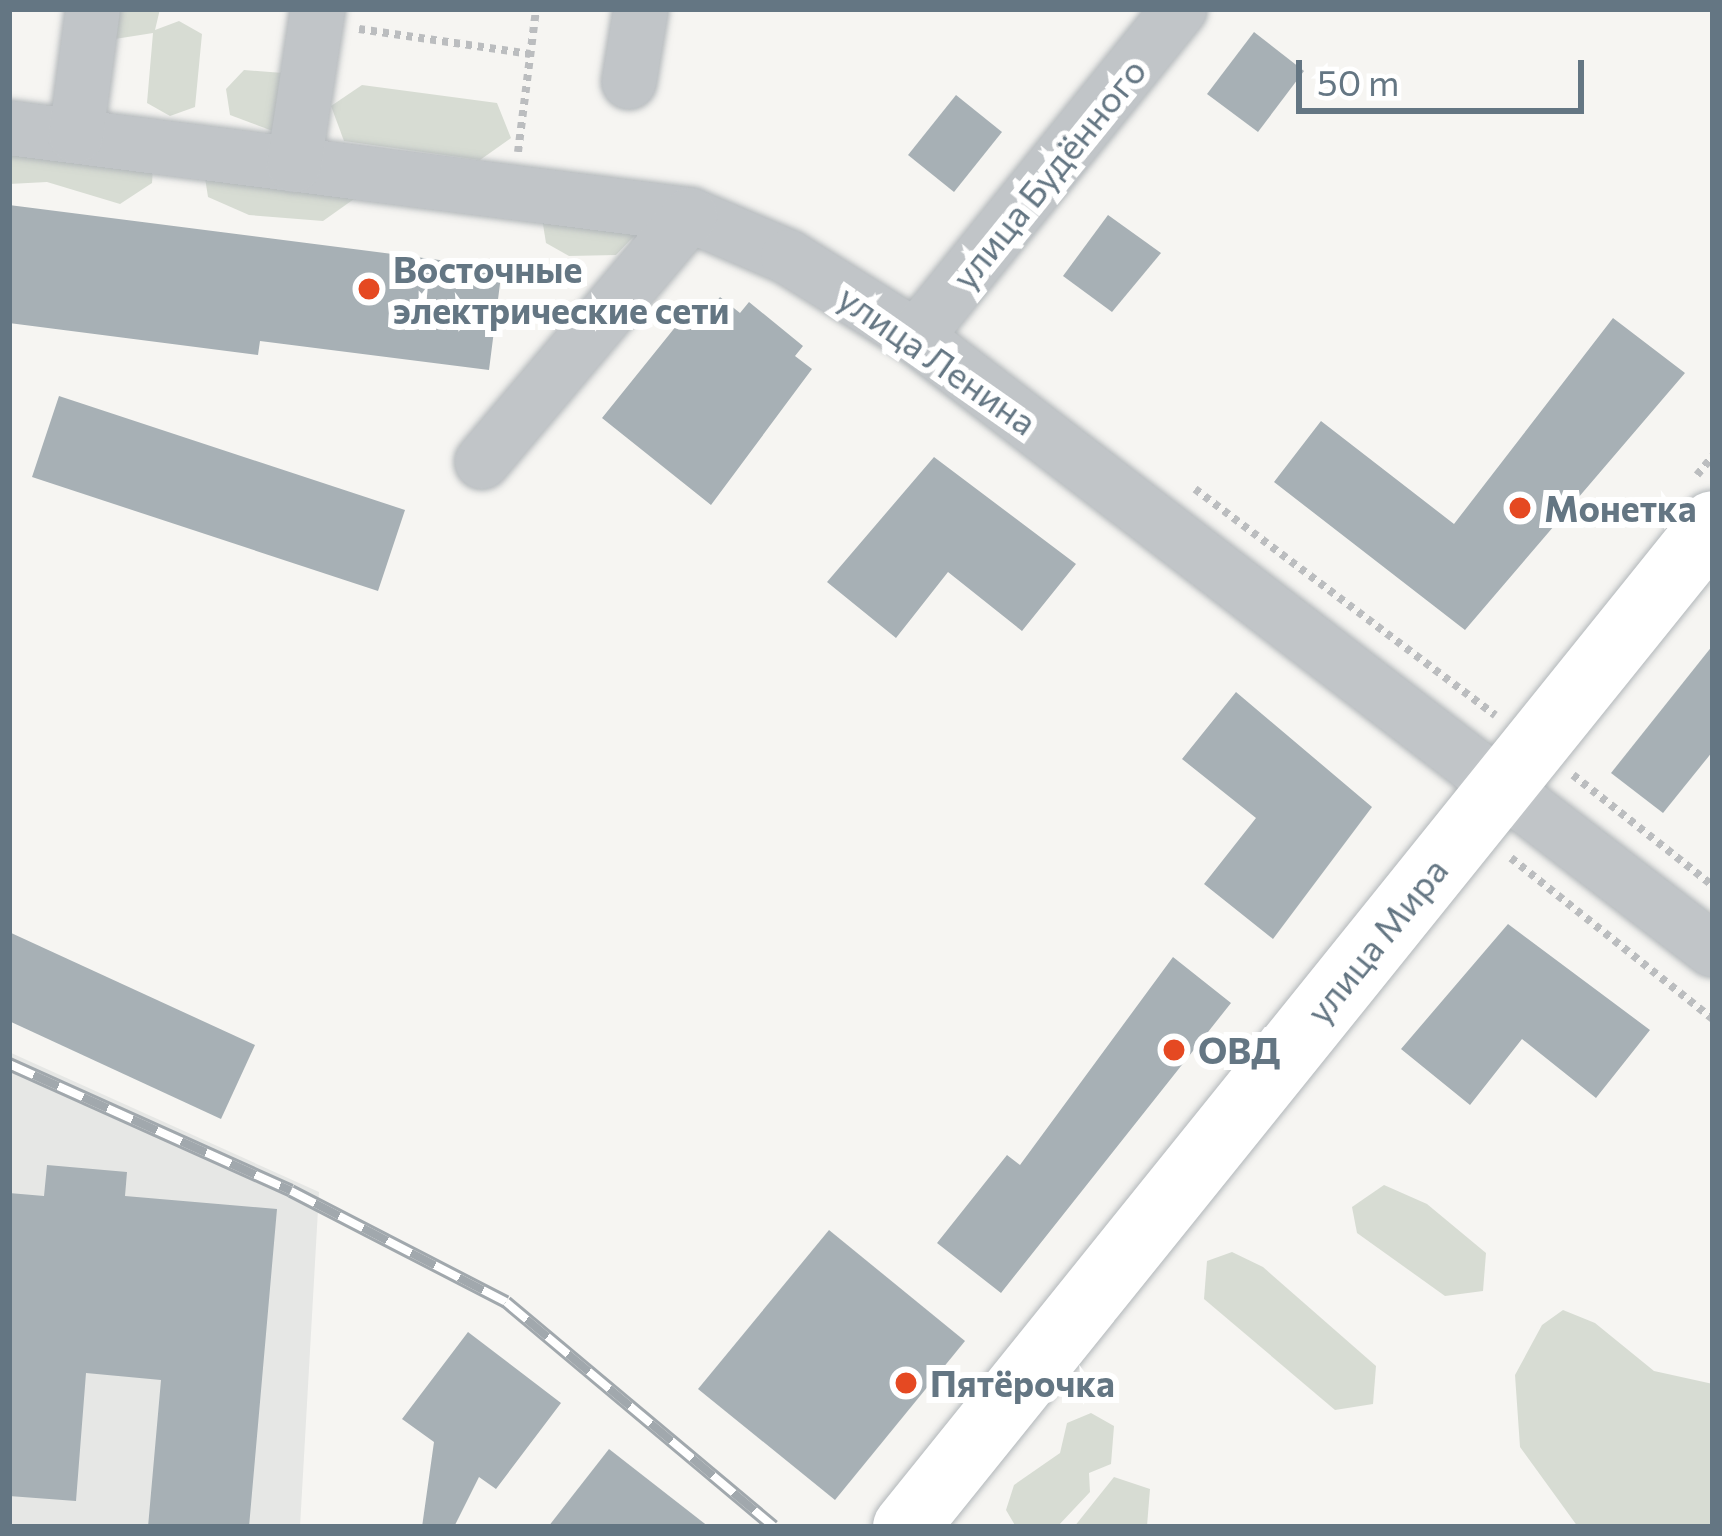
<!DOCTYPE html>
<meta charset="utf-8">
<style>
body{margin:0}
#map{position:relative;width:1722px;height:1536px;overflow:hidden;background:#f6f5f2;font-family:Commissioner,sans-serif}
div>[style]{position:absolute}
.built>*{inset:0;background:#e6e7e5}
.green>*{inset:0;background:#d7dcd3}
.building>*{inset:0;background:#a7b0b5}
.path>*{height:8px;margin-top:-4px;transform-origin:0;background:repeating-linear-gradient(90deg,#bbbdbf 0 6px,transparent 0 12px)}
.roads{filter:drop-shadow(0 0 3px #b2b7ba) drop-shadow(0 0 3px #b2b7ba)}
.minor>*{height:54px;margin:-27px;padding:0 27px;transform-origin:27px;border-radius:27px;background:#c1c5c8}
.major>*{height:66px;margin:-33px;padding:0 33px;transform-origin:33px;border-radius:33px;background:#fff}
.rail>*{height:14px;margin-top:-7px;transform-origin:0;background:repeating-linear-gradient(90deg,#fff 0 27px,#a1a8ad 0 54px);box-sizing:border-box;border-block:3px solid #a1a8ad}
.dots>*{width:33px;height:33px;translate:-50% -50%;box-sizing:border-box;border:6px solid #fff;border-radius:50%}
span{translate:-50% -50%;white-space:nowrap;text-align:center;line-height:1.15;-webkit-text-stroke:12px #fff;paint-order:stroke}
.street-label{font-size:36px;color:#647683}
.poi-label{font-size:36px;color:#647683;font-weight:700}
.left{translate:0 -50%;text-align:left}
.frame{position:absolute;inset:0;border:12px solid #647683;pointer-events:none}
.scale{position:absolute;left:1296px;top:60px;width:288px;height:54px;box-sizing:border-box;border:6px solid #647683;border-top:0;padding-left:15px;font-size:36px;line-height:42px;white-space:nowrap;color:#647683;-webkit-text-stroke:9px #fff;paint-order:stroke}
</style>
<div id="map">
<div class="built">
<div style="clip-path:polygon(9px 1052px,319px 1192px,300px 1527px,9px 1527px)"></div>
</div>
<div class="green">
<div style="clip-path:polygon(100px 9px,160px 9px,155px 30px,179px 21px,202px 34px,195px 107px,170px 116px,147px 103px,153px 33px,115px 39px)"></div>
<div style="clip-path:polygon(244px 70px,283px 73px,278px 133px,230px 115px,226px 89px)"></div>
<div style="clip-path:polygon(362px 85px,497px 103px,511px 138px,480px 160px,344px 141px,331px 106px)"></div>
<div style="clip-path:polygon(9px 125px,153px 169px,152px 183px,120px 204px,47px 182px,9px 184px)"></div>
<div style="clip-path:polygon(204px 171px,354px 199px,323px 221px,249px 215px,208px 197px)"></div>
<div style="clip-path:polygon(542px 218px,635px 223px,634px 236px,616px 255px,569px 256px,546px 243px)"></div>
<div style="clip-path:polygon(1384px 1185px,1427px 1204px,1486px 1253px,1483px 1291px,1445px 1296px,1357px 1233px,1352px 1207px)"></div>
<div style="clip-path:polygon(1232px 1252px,1263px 1267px,1376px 1366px,1373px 1404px,1335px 1410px,1204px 1299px,1207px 1261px)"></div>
<div style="clip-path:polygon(1563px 1310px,1595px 1323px,1654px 1371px,1713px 1384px,1713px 1527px,1578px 1527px,1520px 1447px,1515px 1375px,1542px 1325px)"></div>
<div style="clip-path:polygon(1091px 1413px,1114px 1426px,1111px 1464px,1089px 1473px,1090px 1492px,1057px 1527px,1016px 1527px,1006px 1510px,1014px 1485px,1060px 1453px,1067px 1423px)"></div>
<div style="clip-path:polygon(1114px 1477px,1150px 1489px,1147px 1526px,1074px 1527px)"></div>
</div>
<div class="building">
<div style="clip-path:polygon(1254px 32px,1304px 71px,1258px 132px,1207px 94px)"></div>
<div style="clip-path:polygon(956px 95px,1002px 132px,954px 192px,908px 155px)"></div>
<div style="clip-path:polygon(9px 205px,502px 268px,489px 370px,260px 341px,258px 355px,9px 323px)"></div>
<div style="clip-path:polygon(1108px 215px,1161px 253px,1112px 312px,1063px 276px)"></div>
<div style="clip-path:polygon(720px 297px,740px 313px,749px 302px,803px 346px,795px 356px,812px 369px,711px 505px,602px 418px,685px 315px,697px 325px)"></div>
<div style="clip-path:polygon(1613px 318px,1685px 373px,1465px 630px,1274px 482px,1321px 421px,1454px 524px)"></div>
<div style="clip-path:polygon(59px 396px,405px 510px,378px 591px,32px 477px)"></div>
<div style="clip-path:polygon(934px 457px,1076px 564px,1022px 631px,948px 572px,896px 638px,827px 582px)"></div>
<div style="clip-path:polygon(1713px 645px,1713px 751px,1663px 813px,1611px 773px)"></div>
<div style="clip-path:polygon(1236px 692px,1372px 807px,1273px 939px,1204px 884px,1256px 818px,1182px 759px)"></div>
<div style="clip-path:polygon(1508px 924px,1650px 1030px,1596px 1098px,1522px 1039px,1470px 1105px,1401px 1049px)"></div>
<div style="clip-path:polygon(9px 932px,255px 1045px,221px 1119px,9px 1021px)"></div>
<div style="clip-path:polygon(1173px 957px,1231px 1003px,1001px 1293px,937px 1243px,1007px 1155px,1020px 1165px)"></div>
<div style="clip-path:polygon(47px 1165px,127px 1172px,125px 1196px,277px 1209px,249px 1527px,148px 1527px,161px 1380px,86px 1373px,76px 1501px,9px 1496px,9px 1193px,44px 1196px)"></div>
<div style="clip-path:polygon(829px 1230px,965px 1341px,835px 1500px,698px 1389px)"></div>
<div style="clip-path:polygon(468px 1332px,561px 1403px,496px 1489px,479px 1477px,454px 1527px,422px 1527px,434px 1442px,402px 1419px)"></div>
<div style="clip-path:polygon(609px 1449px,709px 1527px,548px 1527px)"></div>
</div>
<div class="path">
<div style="left:359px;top:29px;width:173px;rotate:8.3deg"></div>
<div style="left:518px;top:152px;width:144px;rotate:-82.8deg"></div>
<div style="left:1697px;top:475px;width:25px;rotate:-50deg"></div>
<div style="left:1195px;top:489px;width:376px;rotate:37deg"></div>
<div style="left:1573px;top:775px;width:179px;rotate:38.4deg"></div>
<div style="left:1511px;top:858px;width:258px;rotate:38.6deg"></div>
</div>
<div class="roads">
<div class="minor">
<div style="left:629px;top:82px;width:74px;rotate:-80.7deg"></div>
<div style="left:9px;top:128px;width:687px;rotate:7.28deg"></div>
<div style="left:690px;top:215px;width:107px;rotate:23.2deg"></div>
<div style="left:788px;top:257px;width:151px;rotate:32deg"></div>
<div style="left:916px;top:337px;width:1005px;rotate:37.57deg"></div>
<div style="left:76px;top:136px;width:128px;rotate:-82.4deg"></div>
<div style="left:294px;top:165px;width:158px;rotate:-81.3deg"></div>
<div style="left:916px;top:337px;width:421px;rotate:-51.2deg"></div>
<div style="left:482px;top:462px;width:323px;rotate:-49.9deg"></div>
</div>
<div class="major">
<div style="left:906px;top:1527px;width:1287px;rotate:-51.18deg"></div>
</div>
</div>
<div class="rail">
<div style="left:9px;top:1064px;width:309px;rotate:24.2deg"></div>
<div style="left:291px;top:1191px;width:242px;rotate:27.3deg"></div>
<div style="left:506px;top:1302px;width:349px;rotate:40deg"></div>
</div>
<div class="dots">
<div style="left:369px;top:289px;background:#e54922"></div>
<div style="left:1520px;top:508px;background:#e54922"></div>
<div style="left:1174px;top:1050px;background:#e54922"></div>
<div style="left:906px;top:1383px;background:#e54922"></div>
</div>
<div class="street-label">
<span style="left:1048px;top:173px;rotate:-51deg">улица Будённого</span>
<span style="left:938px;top:359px;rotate:35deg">улица Ленина</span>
<span style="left:1376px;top:940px;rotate:-51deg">улица Мира</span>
</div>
<div class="poi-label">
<span class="left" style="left:393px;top:289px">Восточные<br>электрические сети</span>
<span class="left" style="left:1544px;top:508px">Монетка</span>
<span class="left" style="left:1198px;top:1050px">ОВД</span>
<span class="left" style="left:930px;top:1383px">Пятёрочка</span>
</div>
<div class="frame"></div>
<div class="scale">50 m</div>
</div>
